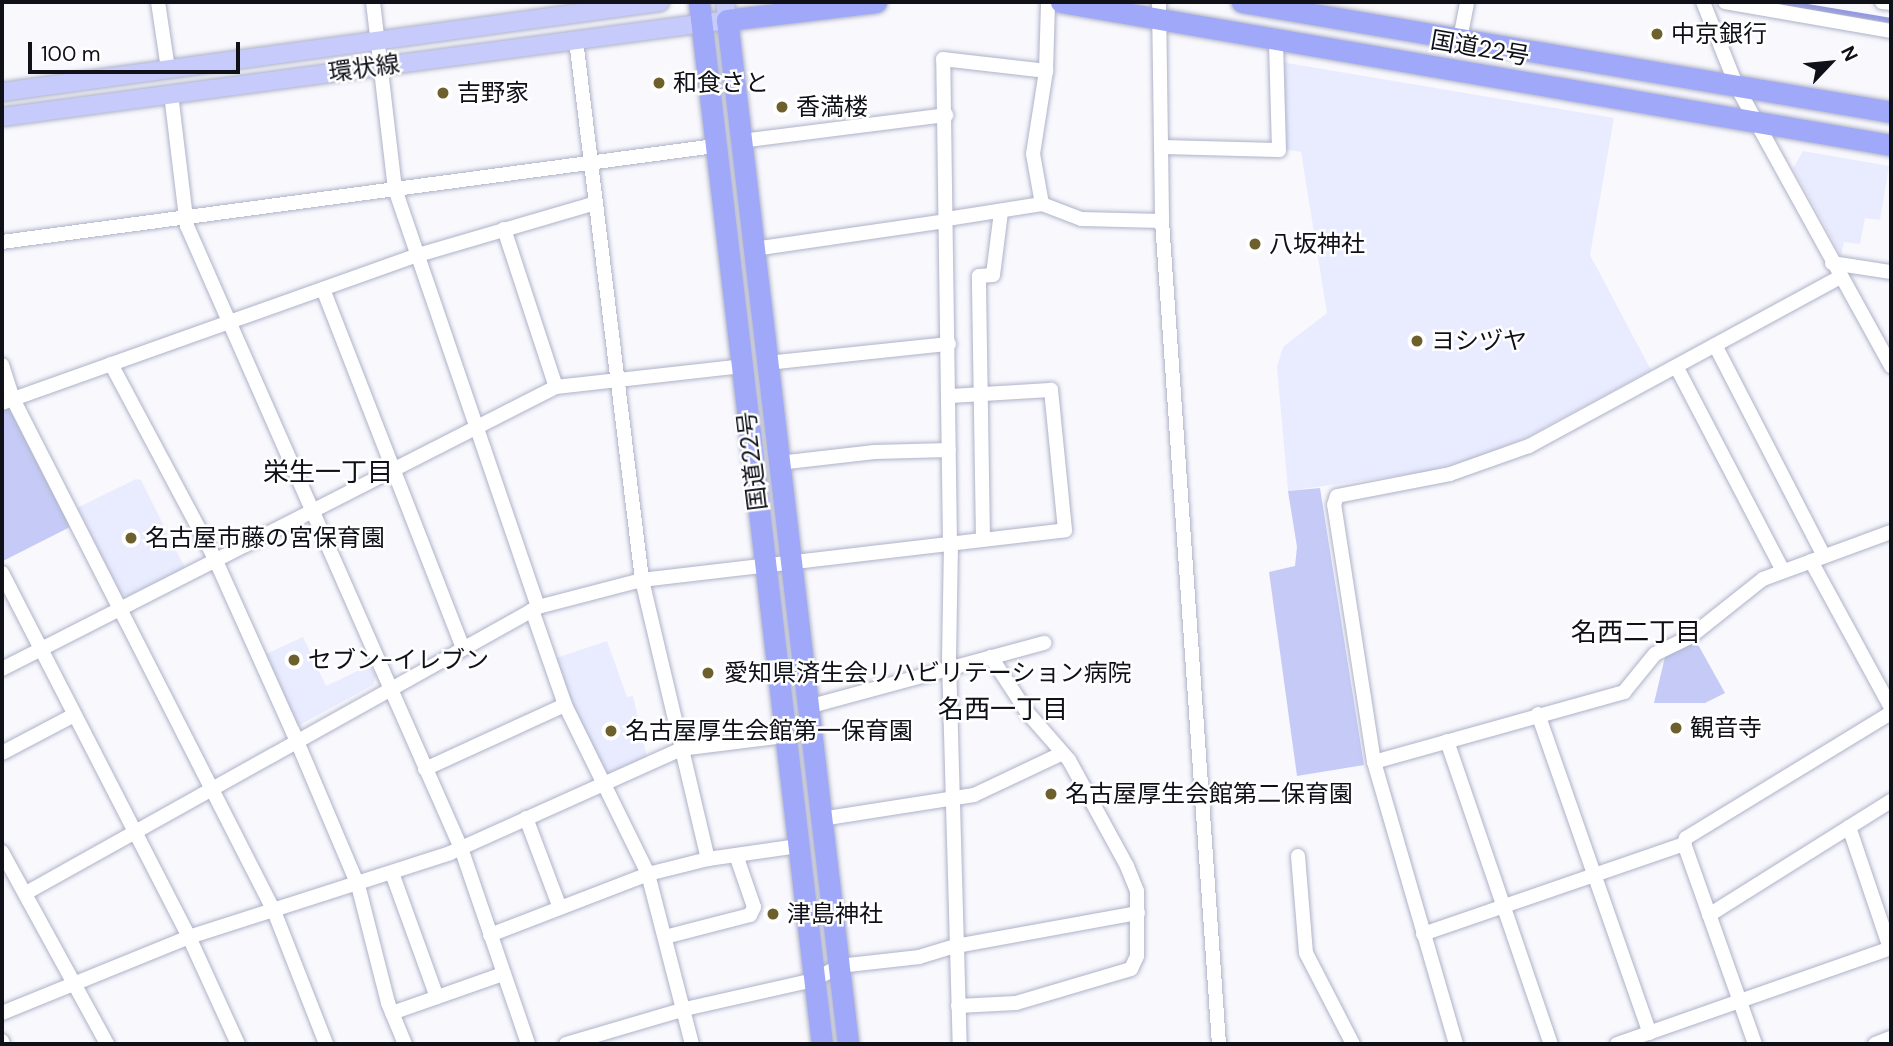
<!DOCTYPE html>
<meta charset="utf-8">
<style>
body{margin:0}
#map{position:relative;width:1893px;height:1046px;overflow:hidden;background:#f8f8fd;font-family:"DM Sans","Noto Sans JP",sans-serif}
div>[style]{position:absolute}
.built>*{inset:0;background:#e9ecff}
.green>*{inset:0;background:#c5cbf6}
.stream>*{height:4.5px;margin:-2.25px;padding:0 2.25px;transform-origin:2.25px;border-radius:2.25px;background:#9097e4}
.roads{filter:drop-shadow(0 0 2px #aeb2c8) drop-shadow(0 0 2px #aeb2c8)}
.minor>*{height:14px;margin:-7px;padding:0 7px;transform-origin:7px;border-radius:7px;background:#fff}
.major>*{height:18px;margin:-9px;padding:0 9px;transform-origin:9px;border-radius:9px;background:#c6cbfb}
.highway>*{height:21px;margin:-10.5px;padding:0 10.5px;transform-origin:10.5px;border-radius:10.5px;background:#a0a8f9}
.dots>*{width:19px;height:19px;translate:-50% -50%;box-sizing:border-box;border:4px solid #fff;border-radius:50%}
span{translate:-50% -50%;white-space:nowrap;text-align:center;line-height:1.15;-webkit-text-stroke:5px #fff;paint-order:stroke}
.poi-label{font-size:24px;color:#0f1018}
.left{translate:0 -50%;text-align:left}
.street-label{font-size:24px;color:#0f1018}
.neighbourhood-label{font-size:26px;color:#0f1018}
.frame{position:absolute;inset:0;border:4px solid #0f1018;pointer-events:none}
.north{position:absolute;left:1795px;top:28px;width:70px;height:70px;-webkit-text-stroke:5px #fff;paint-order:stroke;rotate:64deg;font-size:19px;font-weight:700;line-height:28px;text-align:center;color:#0f1018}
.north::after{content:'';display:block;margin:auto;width:24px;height:32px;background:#0f1018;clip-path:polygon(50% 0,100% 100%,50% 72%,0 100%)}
.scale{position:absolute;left:28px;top:42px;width:212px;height:32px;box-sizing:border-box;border:4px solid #0f1018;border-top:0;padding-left:9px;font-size:21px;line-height:24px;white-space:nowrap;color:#0f1018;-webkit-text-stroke:5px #fff;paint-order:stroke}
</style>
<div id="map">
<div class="built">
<div style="clip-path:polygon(1281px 62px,1614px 118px,1590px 255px,1651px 370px,1525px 438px,1475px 458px,1423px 472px,1288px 491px,1277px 367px,1283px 347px,1327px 313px,1301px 152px,1281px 148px)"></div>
<div style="clip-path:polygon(1803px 151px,1889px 166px,1880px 220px,1865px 218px,1860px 244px,1844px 242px,1841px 255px,1793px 168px)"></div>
<div style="clip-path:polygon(136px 479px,141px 480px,185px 568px,128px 596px,121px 594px,77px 508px)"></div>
<div style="clip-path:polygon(303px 637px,326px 686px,370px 665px,376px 676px,373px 685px,296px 727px,264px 655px)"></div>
<div style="clip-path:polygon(607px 641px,627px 697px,633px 696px,647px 758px,608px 774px,601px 773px,553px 659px)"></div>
</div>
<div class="green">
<div style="clip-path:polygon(2px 408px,9px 408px,70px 527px,3px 561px)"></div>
<div style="clip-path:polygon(1320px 488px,1364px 765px,1297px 776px,1269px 572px,1295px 566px,1297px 547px,1288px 491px)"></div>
<div style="clip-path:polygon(1696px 641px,1725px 693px,1705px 703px,1654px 703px,1665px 657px)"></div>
</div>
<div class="stream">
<div style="left:1783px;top:2px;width:109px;rotate:9.5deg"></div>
</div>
<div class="roads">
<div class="minor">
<div style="left:158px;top:2px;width:68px;rotate:81.5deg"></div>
<div style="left:373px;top:2px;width:188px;rotate:83.3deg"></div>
<div style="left:395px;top:189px;width:442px;rotate:71.1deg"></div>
<div style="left:1159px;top:2px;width:219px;rotate:89.2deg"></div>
<div style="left:1162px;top:221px;width:825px;rotate:86.04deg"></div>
<div style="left:1703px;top:2px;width:92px;rotate:68.2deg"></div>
<div style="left:1737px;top:87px;width:319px;rotate:61.1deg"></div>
<div style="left:1725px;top:2px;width:169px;rotate:9.9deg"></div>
<div style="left:1882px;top:2px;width:9px;rotate:6deg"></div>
<div style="left:1460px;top:39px;width:38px;rotate:-79deg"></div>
<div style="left:576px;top:40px;width:544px;rotate:83.03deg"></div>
<div style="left:642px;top:580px;width:287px;rotate:76.7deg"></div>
<div style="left:171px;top:94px;width:133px;rotate:83.1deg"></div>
<div style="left:187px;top:226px;width:680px;rotate:66.23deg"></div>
<div style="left:461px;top:848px;width:207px;rotate:71.1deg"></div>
<div style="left:741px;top:141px;width:207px;rotate:-7.2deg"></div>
<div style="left:1161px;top:147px;width:118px;rotate:1.5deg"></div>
<div style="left:1279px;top:150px;width:110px;rotate:-91.6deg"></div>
<div style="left:1042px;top:204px;width:51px;rotate:-100.2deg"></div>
<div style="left:1033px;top:154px;width:84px;rotate:-81.1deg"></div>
<div style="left:1046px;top:71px;width:69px;rotate:-88.3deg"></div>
<div style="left:947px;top:219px;width:96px;rotate:-9deg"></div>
<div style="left:1042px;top:204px;width:42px;rotate:21deg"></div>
<div style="left:1081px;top:219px;width:81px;rotate:1.4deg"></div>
<div style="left:504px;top:229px;width:166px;rotate:71.8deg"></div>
<div style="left:2px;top:242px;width:719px;rotate:-7.67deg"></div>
<div style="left:754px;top:249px;width:195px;rotate:-8.3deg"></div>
<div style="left:1832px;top:263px;width:60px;rotate:8.7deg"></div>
<div style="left:323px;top:289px;width:385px;rotate:68.7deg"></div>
<div style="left:1715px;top:345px;width:237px;rotate:62.7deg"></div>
<div style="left:767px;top:363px;width:183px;rotate:-6deg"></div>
<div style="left:111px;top:364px;width:223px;rotate:61.9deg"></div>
<div style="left:216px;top:561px;width:188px;rotate:65.8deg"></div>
<div style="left:293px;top:732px;width:166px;rotate:67deg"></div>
<div style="left:358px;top:885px;width:122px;rotate:75.7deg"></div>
<div style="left:388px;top:1003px;width:44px;rotate:67.5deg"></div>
<div style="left:2px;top:365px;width:36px;rotate:72deg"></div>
<div style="left:13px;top:399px;width:575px;rotate:62.99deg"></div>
<div style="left:274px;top:911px;width:143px;rotate:68.6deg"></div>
<div style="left:1677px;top:368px;width:229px;rotate:62.4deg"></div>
<div style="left:2px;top:403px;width:442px;rotate:-19.6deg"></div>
<div style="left:418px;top:255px;width:185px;rotate:-16.3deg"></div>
<div style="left:779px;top:463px;width:96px;rotate:-6.6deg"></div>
<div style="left:874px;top:452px;width:75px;rotate:-1.5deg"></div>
<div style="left:983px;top:540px;width:264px;rotate:-90.9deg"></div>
<div style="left:979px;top:276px;width:14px;rotate:-4deg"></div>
<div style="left:993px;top:275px;width:64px;rotate:-82.8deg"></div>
<div style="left:950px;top:544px;width:485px;rotate:-90.8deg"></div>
<div style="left:943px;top:59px;width:104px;rotate:6.6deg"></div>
<div style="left:951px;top:544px;width:117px;rotate:91deg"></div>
<div style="left:949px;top:661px;width:383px;rotate:88.4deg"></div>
<div style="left:1811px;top:561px;width:167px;rotate:61.4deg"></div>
<div style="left:2px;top:573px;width:409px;rotate:62.8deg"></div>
<div style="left:189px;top:937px;width:118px;rotate:65.4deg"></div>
<div style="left:532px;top:610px;width:101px;rotate:70.8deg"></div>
<div style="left:565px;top:705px;width:188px;rotate:63.8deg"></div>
<div style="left:648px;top:874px;width:176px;rotate:75.5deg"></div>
<div style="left:2px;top:669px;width:622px;rotate:-26.98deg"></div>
<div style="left:556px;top:387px;width:187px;rotate:-6.4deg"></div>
<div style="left:808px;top:707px;width:245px;rotate:-15.2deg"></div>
<div style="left:1538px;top:714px;width:338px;rotate:70.7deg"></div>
<div style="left:1447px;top:741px;width:320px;rotate:71.1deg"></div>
<div style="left:2px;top:753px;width:81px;rotate:-27.8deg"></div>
<div style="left:1374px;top:762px;width:260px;rotate:-15.6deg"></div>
<div style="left:1624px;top:692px;width:49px;rotate:-50.8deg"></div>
<div style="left:1655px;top:654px;width:39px;rotate:-26deg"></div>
<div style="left:1690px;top:637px;width:93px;rotate:-38.5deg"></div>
<div style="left:1763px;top:579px;width:136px;rotate:-20.2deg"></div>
<div style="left:425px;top:769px;width:154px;rotate:-24.6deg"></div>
<div style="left:526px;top:818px;width:96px;rotate:69.3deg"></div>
<div style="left:821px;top:819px;width:155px;rotate:-8.9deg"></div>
<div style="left:974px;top:795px;width:98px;rotate:-25.3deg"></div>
<div style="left:1849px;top:827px;width:128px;rotate:71.3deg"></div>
<div style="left:2px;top:852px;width:219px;rotate:61.3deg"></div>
<div style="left:1298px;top:856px;width:97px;rotate:85.3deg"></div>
<div style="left:1306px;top:953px;width:102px;rotate:62.7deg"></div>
<div style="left:392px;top:873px;width:132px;rotate:70.1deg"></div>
<div style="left:26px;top:893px;width:586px;rotate:-29.19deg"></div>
<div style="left:538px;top:607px;width:107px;rotate:-14.6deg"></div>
<div style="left:642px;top:580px;width:426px;rotate:-6.7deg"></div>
<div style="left:1065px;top:530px;width:141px;rotate:-95.7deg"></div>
<div style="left:1051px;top:390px;width:102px;rotate:176.6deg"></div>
<div style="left:1709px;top:915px;width:215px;rotate:-32.1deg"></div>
<div style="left:1423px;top:934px;width:276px;rotate:-19deg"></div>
<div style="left:490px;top:935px;width:169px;rotate:-21.1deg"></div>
<div style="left:648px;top:874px;width:62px;rotate:-14deg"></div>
<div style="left:708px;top:859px;width:91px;rotate:-8.2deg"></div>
<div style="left:665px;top:937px;width:88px;rotate:-14.5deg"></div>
<div style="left:750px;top:915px;width:9px;rotate:-63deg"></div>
<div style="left:754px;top:907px;width:55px;rotate:-109.1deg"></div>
<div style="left:958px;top:1006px;width:58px;rotate:-3deg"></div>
<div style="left:1016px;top:1003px;width:120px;rotate:-16.5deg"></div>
<div style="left:1131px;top:969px;width:14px;rotate:-65deg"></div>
<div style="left:1137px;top:956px;width:65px;rotate:-90deg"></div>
<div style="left:1137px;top:891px;width:27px;rotate:-112deg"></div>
<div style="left:1127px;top:866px;width:121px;rotate:-118.7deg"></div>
<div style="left:1069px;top:760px;width:64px;rotate:-131.2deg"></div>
<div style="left:1027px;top:712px;width:66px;rotate:-123.2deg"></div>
<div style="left:2px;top:1013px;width:202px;rotate:-22.1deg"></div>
<div style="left:189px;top:937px;width:274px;rotate:-17.8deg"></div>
<div style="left:450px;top:853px;width:253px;rotate:-24.2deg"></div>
<div style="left:681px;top:749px;width:105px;rotate:-7.1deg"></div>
<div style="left:392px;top:1013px;width:118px;rotate:-19.4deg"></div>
<div style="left:2px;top:1041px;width:3px;rotate:72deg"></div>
<div style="left:566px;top:1044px;width:124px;rotate:-16.4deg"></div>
<div style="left:685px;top:1009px;width:132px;rotate:-12.7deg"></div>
<div style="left:814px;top:980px;width:29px;rotate:-29deg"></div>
<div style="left:839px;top:966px;width:81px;rotate:-6.4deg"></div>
<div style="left:919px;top:957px;width:39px;rotate:-17deg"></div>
<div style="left:956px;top:946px;width:185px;rotate:-10.3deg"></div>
<div style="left:1456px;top:1044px;width:294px;rotate:-106.2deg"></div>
<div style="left:1374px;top:762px;width:260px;rotate:-98.8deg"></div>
<div style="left:1334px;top:505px;width:9px;rotate:-72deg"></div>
<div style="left:1337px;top:496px;width:115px;rotate:-11deg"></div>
<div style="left:1450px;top:474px;width:84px;rotate:-19.5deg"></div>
<div style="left:1529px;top:446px;width:354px;rotate:-28.5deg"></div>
<div style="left:1617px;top:1044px;width:290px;rotate:-19.3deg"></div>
<div style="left:1755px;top:1044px;width:212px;rotate:-109.5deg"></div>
<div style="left:1684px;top:844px;width:6px;rotate:-72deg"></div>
<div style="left:1686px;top:838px;width:240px;rotate:-31.4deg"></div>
<div style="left:1875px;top:1044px;width:17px;rotate:-21deg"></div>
</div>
<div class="major">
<div style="left:2px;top:92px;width:664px;rotate:-7.79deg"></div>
<div style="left:2px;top:117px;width:731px;rotate:-7.62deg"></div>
<div style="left:727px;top:20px;width:18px;rotate:-96deg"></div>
</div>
<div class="highway">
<div style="left:699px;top:2px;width:1049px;rotate:83.27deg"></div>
<div style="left:1061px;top:2px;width:842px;rotate:9.78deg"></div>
<div style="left:1242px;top:2px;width:658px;rotate:9.62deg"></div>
<div style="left:848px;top:1044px;width:1031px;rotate:-96.74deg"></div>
<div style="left:727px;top:20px;width:150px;rotate:-6.9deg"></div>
</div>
</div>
<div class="dots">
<div style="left:1657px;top:34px;background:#6e602d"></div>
<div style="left:659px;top:83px;background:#6e602d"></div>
<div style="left:443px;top:93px;background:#6e602d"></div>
<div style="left:782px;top:107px;background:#6e602d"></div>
<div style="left:1255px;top:244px;background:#6e602d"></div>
<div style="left:1417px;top:341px;background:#6e602d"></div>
<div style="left:131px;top:538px;background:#6e602d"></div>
<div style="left:294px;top:660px;background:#6e602d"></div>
<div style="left:708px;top:673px;background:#6e602d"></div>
<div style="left:1676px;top:728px;background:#6e602d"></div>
<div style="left:611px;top:731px;background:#6e602d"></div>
<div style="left:1051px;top:794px;background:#6e602d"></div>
<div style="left:773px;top:914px;background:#6e602d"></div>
</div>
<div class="poi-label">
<span class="left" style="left:1671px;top:34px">中京銀行</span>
<span class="left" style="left:673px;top:83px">和食さと</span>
<span class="left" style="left:457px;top:93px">吉野家</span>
<span class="left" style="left:796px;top:107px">香満楼</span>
<span class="left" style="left:1269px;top:244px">八坂神社</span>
<span class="left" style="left:1431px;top:341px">ヨシヅヤ</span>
<span class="left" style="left:145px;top:538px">名古屋市藤の宮保育園</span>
<span class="left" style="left:308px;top:660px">セブン-イレブン</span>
<span class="left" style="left:724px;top:673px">愛知県済生会リハビリテーション病院</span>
<span class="left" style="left:1690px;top:728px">観音寺</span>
<span class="left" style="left:625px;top:731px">名古屋厚生会館第一保育園</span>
<span class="left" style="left:1065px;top:794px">名古屋厚生会館第二保育園</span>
<span class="left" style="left:787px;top:914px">津島神社</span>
</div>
<div class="street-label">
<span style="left:1480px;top:48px;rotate:10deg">国道22号</span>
<span style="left:364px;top:68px;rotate:-8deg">環状線</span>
<span style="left:752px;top:461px;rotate:-97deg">国道22号</span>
</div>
<div class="neighbourhood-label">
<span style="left:328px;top:473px">栄生一丁目</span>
<span style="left:1636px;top:633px">名西二丁目</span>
<span style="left:1003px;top:710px">名西一丁目</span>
</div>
<div class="frame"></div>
<div class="north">N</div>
<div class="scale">100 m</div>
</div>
